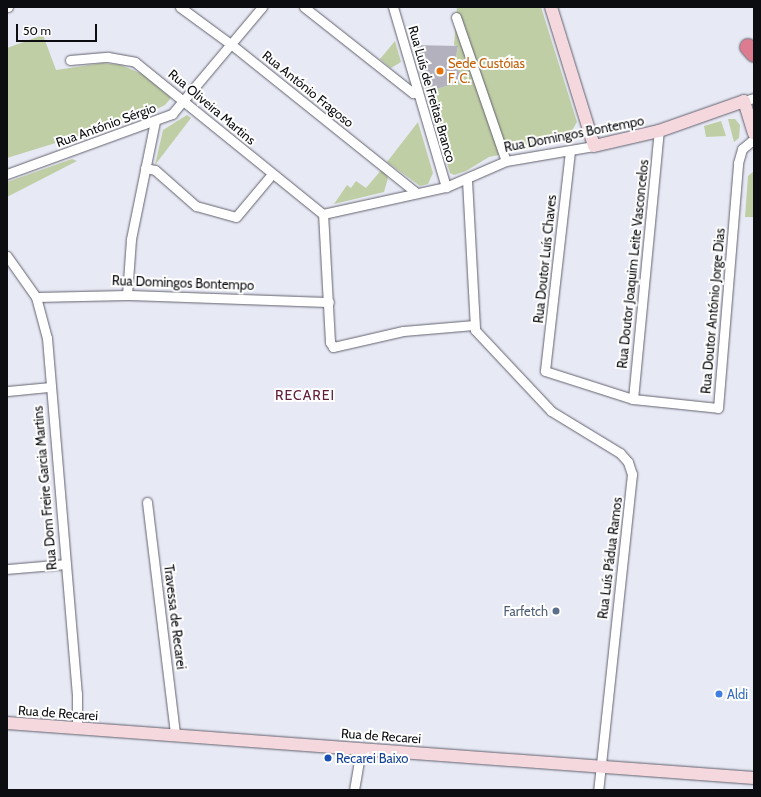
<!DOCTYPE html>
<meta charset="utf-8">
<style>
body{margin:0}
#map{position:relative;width:761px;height:797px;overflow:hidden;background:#e7e9f5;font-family:Cabin,sans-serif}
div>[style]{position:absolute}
.green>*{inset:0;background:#c0cea5}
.building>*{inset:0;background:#b2b1bd}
.roads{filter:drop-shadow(0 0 1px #61626d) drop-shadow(0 0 1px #61626d)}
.street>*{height:9px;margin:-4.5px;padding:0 4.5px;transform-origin:4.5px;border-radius:4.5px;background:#fff}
.secondary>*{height:12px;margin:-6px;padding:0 6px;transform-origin:6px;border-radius:6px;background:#f5d7de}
.highway>*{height:16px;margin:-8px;padding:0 8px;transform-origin:8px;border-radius:8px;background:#dd7b90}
.dots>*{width:11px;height:11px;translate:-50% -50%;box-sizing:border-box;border:2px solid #fff;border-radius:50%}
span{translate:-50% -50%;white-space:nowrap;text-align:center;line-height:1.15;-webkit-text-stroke:4px #fff;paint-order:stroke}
.food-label{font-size:13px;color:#c56008}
.left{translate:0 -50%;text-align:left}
.street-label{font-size:13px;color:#0c0d11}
.service-label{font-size:13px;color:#4e5e75}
.right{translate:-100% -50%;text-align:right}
.shop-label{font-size:13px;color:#366cbe}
.transit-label{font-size:13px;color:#164399}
.neighbourhood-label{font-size:14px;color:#62203b;letter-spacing:1px}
.frame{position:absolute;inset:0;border:8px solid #0c0d11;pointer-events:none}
.scale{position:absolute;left:16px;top:24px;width:81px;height:18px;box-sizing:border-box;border:2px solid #0c0d11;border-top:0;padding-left:5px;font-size:12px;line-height:14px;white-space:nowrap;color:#0c0d11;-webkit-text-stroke:3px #fff;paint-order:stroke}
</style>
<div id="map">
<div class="green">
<div style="clip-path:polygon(457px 7px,541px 7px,577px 122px,566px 141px,489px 157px,466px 171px,454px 175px,450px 173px,426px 92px,462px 81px,455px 62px,458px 47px,454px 45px)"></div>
<div style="clip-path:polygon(43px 35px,56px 70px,103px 63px,121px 65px,142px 74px,171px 98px,165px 105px,143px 116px,7px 158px,7px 48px)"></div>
<div style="clip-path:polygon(395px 41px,401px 62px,391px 68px,380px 59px)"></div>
<div style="clip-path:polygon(187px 115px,191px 118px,155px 165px,163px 130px)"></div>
<div style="clip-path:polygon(728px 119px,735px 119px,740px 125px,739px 138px,734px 142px)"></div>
<div style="clip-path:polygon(721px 121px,726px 136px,706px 137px,704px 126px)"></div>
<div style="clip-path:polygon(418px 122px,433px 173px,428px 184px,420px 186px,387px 162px)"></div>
<div style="clip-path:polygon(72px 159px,77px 161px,7px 197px,7px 182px)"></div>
<div style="clip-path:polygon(382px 169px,388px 178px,384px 192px,334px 204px,347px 185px,351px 188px,356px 181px,366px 188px)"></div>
<div style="clip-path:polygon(754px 171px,754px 217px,745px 217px,748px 176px)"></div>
</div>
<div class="building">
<div style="clip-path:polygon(414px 45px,458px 46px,455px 62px,463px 81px,426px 92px)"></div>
</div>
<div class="roads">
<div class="street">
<div style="left:7px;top:7px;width:1px"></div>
<div style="left:180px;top:7px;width:64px;rotate:36.2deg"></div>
<div style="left:232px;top:45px;width:237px;rotate:38.7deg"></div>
<div style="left:304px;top:7px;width:139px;rotate:38.3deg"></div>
<div style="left:413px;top:93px;width:5px"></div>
<div style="left:393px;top:7px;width:188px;rotate:73.6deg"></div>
<div style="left:456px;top:17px;width:152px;rotate:70.9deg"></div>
<div style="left:70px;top:60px;width:38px;rotate:-5deg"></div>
<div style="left:108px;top:57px;width:27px;rotate:10deg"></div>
<div style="left:135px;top:62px;width:242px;rotate:39deg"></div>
<div style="left:744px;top:101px;width:10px;rotate:-17deg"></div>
<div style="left:570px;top:151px;width:221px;rotate:96.5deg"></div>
<div style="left:545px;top:371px;width:92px;rotate:17.7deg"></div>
<div style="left:633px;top:399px;width:85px;rotate:6deg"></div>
<div style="left:718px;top:408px;width:246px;rotate:-85.3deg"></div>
<div style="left:738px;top:163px;width:15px;rotate:-74deg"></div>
<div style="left:742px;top:149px;width:16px;rotate:-40deg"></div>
<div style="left:145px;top:168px;width:10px;rotate:11deg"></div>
<div style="left:155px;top:170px;width:55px;rotate:41.3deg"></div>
<div style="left:196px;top:206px;width:41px;rotate:15.4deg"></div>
<div style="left:236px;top:217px;width:56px;rotate:-50.1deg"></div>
<div style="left:7px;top:174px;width:176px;rotate:-20deg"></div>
<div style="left:172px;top:114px;width:140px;rotate:-49.9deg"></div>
<div style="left:467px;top:180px;width:150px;rotate:86.9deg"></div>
<div style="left:475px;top:330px;width:111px;rotate:46.8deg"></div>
<div style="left:551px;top:411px;width:81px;rotate:31.3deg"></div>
<div style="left:620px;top:453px;width:12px;rotate:48deg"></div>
<div style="left:628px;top:462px;width:13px;rotate:72deg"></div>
<div style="left:632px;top:474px;width:318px;rotate:96.1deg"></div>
<div style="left:7px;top:256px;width:50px;rotate:54.7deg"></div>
<div style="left:36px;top:297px;width:42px;rotate:75deg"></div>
<div style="left:47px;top:338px;width:357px;rotate:85.2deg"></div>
<div style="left:77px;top:694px;width:34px;rotate:90deg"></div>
<div style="left:127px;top:295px;width:56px;rotate:-85.9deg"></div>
<div style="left:131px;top:239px;width:120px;rotate:-78.5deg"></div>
<div style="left:36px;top:297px;width:91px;rotate:-1.3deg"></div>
<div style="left:127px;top:295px;width:202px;rotate:2deg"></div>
<div style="left:474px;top:325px;width:71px;rotate:175.2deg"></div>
<div style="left:403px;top:331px;width:72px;rotate:167.1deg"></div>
<div style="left:333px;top:347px;width:6px;rotate:-121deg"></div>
<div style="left:330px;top:342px;width:128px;rotate:-93.1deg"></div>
<div style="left:323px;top:214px;width:126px;rotate:-12.4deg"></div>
<div style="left:446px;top:187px;width:65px;rotate:-23.4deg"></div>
<div style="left:506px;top:161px;width:89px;rotate:-9.7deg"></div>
<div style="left:7px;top:391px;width:42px;rotate:-5.4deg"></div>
<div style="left:633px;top:399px;width:269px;rotate:-84.5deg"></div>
<div style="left:147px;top:502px;width:235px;rotate:83.1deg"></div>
<div style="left:7px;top:569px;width:58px;rotate:-4.9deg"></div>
<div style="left:354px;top:790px;width:42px;rotate:-80.3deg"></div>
</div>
<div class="secondary">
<div style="left:551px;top:7px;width:145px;rotate:72.8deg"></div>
<div style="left:594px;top:146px;width:67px;rotate:-13deg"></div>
<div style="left:659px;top:131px;width:90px;rotate:-19.4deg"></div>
<div style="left:744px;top:101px;width:34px;rotate:73deg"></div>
<div style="left:7px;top:723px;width:749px;rotate:4.21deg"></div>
</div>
<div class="highway">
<div style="left:748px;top:47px;width:9px;rotate:49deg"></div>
</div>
</div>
<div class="dots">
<div style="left:440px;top:71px;background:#e8710a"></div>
<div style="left:556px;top:611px;background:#5c6f8a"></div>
<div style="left:719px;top:694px;background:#3f7fe0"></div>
<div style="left:328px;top:758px;background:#1a4fb4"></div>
</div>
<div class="food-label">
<span class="left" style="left:448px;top:71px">Sede Custóias<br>F. C.</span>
</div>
<div class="street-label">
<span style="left:308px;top:89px;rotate:39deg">Rua António Fragoso</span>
<span style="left:432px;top:94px;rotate:74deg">Rua Luís de Freitas Branco</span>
<span style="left:212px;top:107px;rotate:40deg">Rua Oliveira Martins</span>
<span style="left:106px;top:125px;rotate:-20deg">Rua António Sérgio</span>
<span style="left:574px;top:134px;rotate:-11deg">Rua Domingos Bontempo</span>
<span style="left:545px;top:259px;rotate:-84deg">Rua Doutor Luís Chaves</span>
<span style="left:633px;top:264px;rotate:-84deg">Rua Doutor Joaquim Leite Vasconcelos</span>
<span style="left:183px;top:283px;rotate:2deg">Rua Domingos Bontempo</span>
<span style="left:713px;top:311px;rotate:-85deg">Rua Doutor António Jorge Dias</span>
<span style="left:45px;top:488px;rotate:-95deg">Rua Dom Freire Garcia Martins</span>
<span style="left:610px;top:558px;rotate:-83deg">Rua Luís Pádua Ramos</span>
<span style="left:175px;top:617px;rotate:83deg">Travessa de Recarei</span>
<span style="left:58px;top:713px;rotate:4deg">Rua de Recarei</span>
<span style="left:381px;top:736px;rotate:4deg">Rua de Recarei</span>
</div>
<div class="service-label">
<span class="right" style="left:548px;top:611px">Farfetch</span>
</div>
<div class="shop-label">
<span class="left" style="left:727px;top:694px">Aldi</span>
</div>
<div class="transit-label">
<span class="left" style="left:336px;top:758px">Recarei Baixo</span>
</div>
<div class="neighbourhood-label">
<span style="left:305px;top:395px">RECAREI</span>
</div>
<div class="frame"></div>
<div class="scale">50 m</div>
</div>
